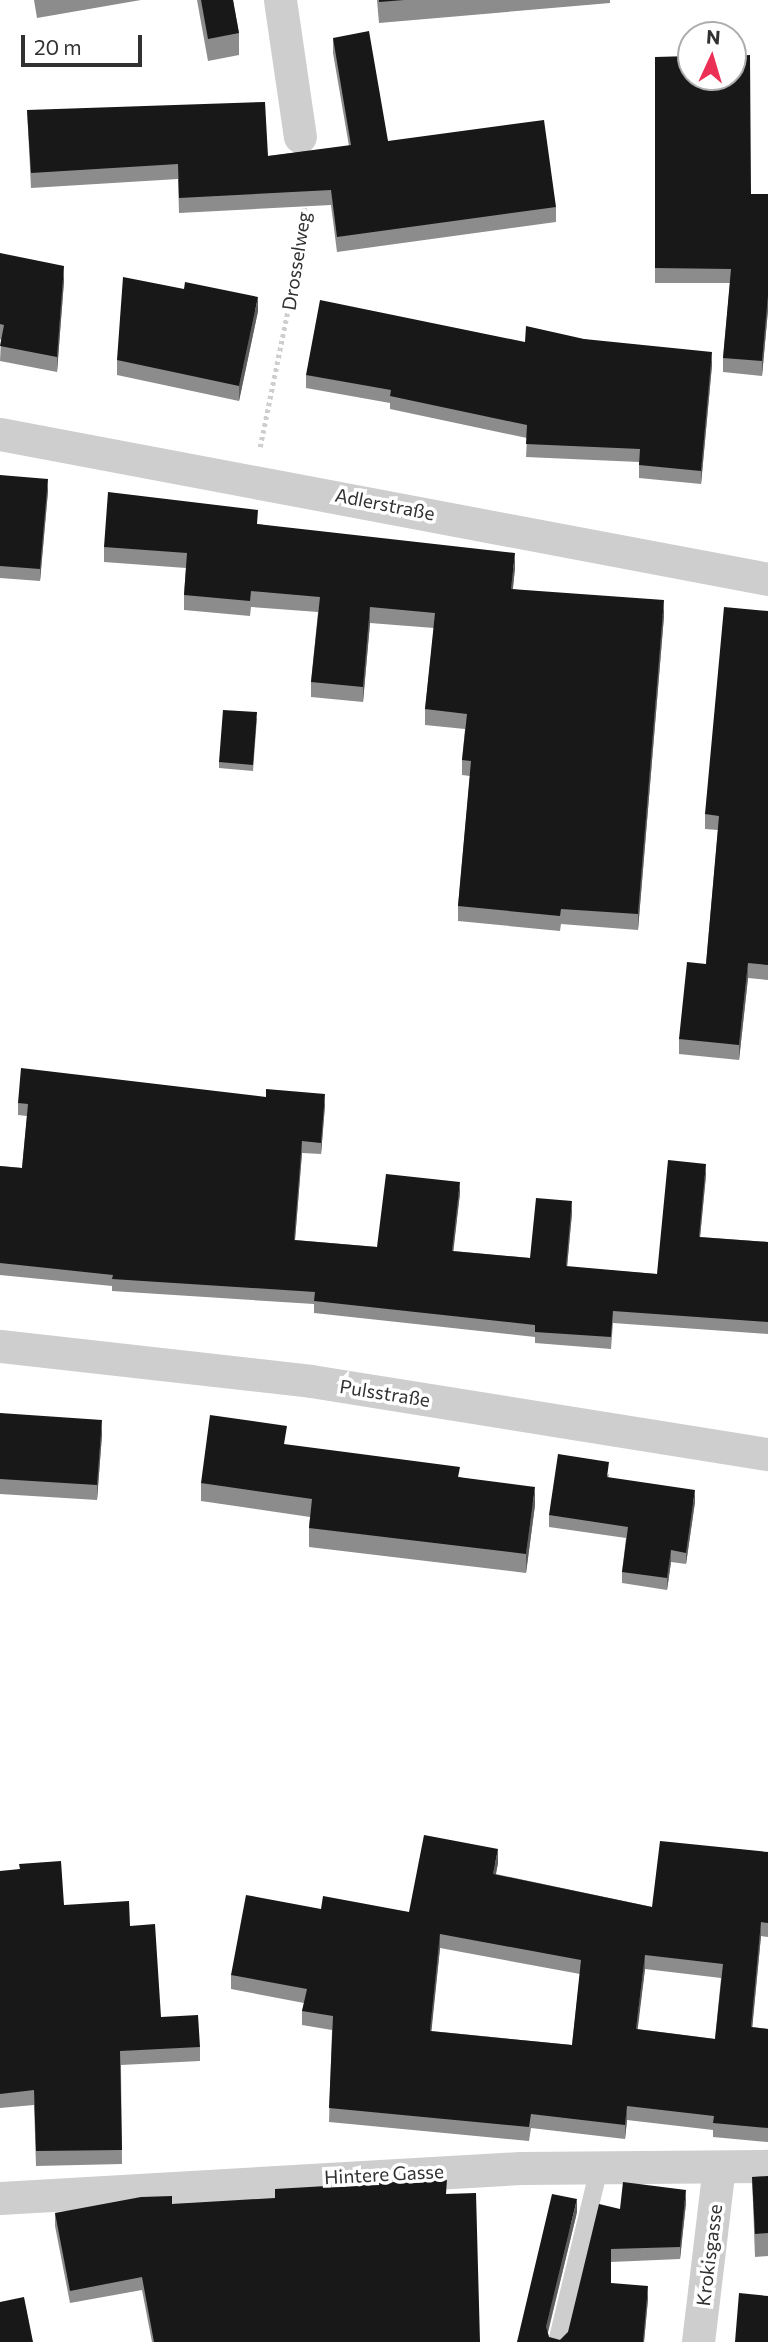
<!DOCTYPE html>
<meta charset="utf-8">
<style>
body{margin:0}
#map{position:relative;width:768px;height:2342px;overflow:hidden;background:#fff;font-family:Commissioner,sans-serif}
div>[style]{position:absolute}
.path>*{height:4.5px;margin-top:-2.25px;transform-origin:0;background:repeating-linear-gradient(90deg,#cecece 0 3.5px,transparent 0 7px)}
.service>*{height:18px;margin:-9px;padding:0 9px;transform-origin:9px;border-radius:9px;background:#cecece}
.minor>*{height:33px;margin:-16.5px;padding:0 16.5px;transform-origin:16.5px;border-radius:16.5px;background:#cecece}
.wall>*{inset:0;background:#8c8c8c}
.shaded-wall>*{inset:0;background:#5d5d5d}
.building>*{inset:0;background:#181818}
span{translate:-50% -50%;white-space:nowrap;text-align:center;line-height:1.15;-webkit-text-stroke:7px #fff;paint-order:stroke}
.street-label{font-size:19px;color:#313131}
.north{position:absolute;left:677px;top:21px;width:70px;height:70px;box-sizing:border-box;background:#fff;border:2px solid #adadad;border-radius:50%;rotate:4deg;font-size:19px;font-weight:700;line-height:28px;text-align:center;color:#313131}
.north::after{content:'';display:block;margin:auto;width:24px;height:32px;background:#ec2f55;clip-path:polygon(50% 0,100% 100%,50% 72%,0 100%)}
.scale{position:absolute;left:21px;top:35px;width:121px;height:32px;box-sizing:border-box;border:4px solid #313131;border-top:0;padding-left:9px;font-size:21px;line-height:24px;white-space:nowrap;color:#313131;-webkit-text-stroke:5px #fff;paint-order:stroke}
</style>
<div id="map">
<div class="path">
<div style="left:260px;top:447px;width:227px;rotate:-78.5deg"></div>
<div style="left:305px;top:225px;width:24px;rotate:-92deg"></div>
</div>
<div class="service">
<div style="left:557px;top:2342px;width:179px;rotate:-76.4deg"></div>
</div>
<div class="minor">
<div style="left:280px;top:0;width:138px;rotate:81.7deg"></div>
<div style="left:0;top:434px;width:782px;rotate:10.69deg"></div>
<div style="left:0;top:1346px;width:313px;rotate:6.4deg"></div>
<div style="left:311px;top:1381px;width:463px;rotate:9.1deg"></div>
<div style="left:0;top:2198px;width:522px;rotate:-3.3deg"></div>
<div style="left:521px;top:2168px;width:247px;rotate:-0.5deg"></div>
<div style="left:698px;top:2342px;width:176px;rotate:-83.2deg"></div>
</div>
<div class="wall">
<div style="clip-path:polygon(34px 0,141px 0,37px 18px)"></div>
<div style="clip-path:polygon(197px 0,233px 0,239px 33px,239px 55px,208px 61px)"></div>
<div style="clip-path:polygon(377px 0,610px 0,610px 3px,379px 23px)"></div>
<div style="clip-path:polygon(333px 38px,388px 141px,556px 207px,556px 222px,337px 252px,331px 205px,179px 213px,178px 179px,31px 188px,27px 110px,268px 156px,349px 146px,333px 53px)"></div>
<div style="clip-path:polygon(655px 57px,751px 194px,768px 194px,768px 310px,762px 376px,723px 372px,723px 358px,730px 283px,655px 283px)"></div>
<div style="clip-path:polygon(0 253px,64px 281px,57px 372px,0 361px,1px 340px,0 339px)"></div>
<div style="clip-path:polygon(184px 289px,258px 311px,239px 401px,117px 375px,117px 360px)"></div>
<div style="clip-path:polygon(584px 339px,712px 365px,701px 484px,639px 478px,639px 462px,526px 457px,527px 438px,390px 409px,390px 403px,306px 388px,306px 375px,525px 342px)"></div>
<div style="clip-path:polygon(0 475px,48px 491px,40px 581px,0 578px)"></div>
<div style="clip-path:polygon(258px 524px,515px 568px,513px 589px,664px 616px,638px 930px,561px 924px,560px 931px,458px 921px,458px 906px,470px 776px,462px 775px,462px 760px,465px 729px,425px 725px,425px 709px,434px 628px,370px 623px,363px 702px,311px 697px,311px 682px,318px 612px,251px 607px,250px 616px,184px 610px,184px 595px,186px 568px,104px 562px,104px 547px)"></div>
<div style="clip-path:polygon(768px 611px,768px 980px,748px 978px,739px 1060px,679px 1054px,679px 1039px,706px 964px,718px 830px,705px 829px,705px 814px)"></div>
<div style="clip-path:polygon(257px 718px,253px 771px,219px 768px,219px 762px)"></div>
<div style="clip-path:polygon(18px 1103px,325px 1105px,321px 1154px,302px 1153px,295px 1240px,377px 1247px,460px 1193px,453px 1251px,530px 1258px,572px 1213px,567px 1267px,657px 1274px,706px 1175px,700px 1237px,768px 1242px,768px 1334px,613px 1323px,611px 1349px,535px 1343px,535px 1337px,314px 1313px,314px 1304px,112px 1291px,112px 1286px,0 1275px,0 1166px,22px 1168px,27px 1116px,18px 1115px)"></div>
<div style="clip-path:polygon(0 1413px,102px 1435px,97px 1500px,0 1494px)"></div>
<div style="clip-path:polygon(287px 1445px,460px 1477px,535px 1505px,526px 1573px,309px 1547px,309px 1528px,310px 1517px,201px 1501px,201px 1483px)"></div>
<div style="clip-path:polygon(609px 1474px,608px 1478px,695px 1502px,686px 1564px,671px 1562px,667px 1590px,622px 1583px,622px 1572px,626px 1538px,549px 1527px,549px 1515px)"></div>
<div style="clip-path:polygon(evenodd,768px 1852px,768px 1937px,761px 1936px,752px 2027px,768px 2029px,768px 2142px,713px 2137px,713px 2130px,627px 2120px,625px 2139px,531px 2128px,529px 2141px,329px 2122px,332px 2030px,302px 2025px,302px 2011px,304px 2003px,231px 1989px,231px 1975px,321px 1909px,409px 1912px,498px 1863px,496px 1874px,652px 1907px,768px 1852px,440px 1948px,580px 1974px,572px 2045px,431px 2031px,440px 1948px,768px 1852px,645px 1969px,721px 1978px,715px 2039px,637px 2029px,645px 1969px)"></div>
<div style="clip-path:polygon(0 1871px,64px 1905px,130px 1926px,161px 2017px,200px 2047px,200px 2061px,121px 2065px,122px 2164px,36px 2166px,34px 2105px,0 2108px)"></div>
<div style="clip-path:polygon(768px 2176px,768px 2256px,755px 2257px,752px 2177px)"></div>
<div style="clip-path:polygon(447px 2194px,480px 2342px,152px 2342px,142px 2290px,70px 2303px,55px 2226px,55px 2213px,172px 2204px)"></div>
<div style="clip-path:polygon(686px 2203px,680px 2259px,611px 2262px,611px 2283px,648px 2299px,644px 2342px,517px 2342px,577px 2212px,548px 2333px,549px 2337px,560px 2340px,568px 2332px,620px 2209px)"></div>
</div>
<div class="shaded-wall">
<div style="clip-path:polygon(64px 266px,64px 281px,57px 372px,57px 357px)"></div>
<div style="clip-path:polygon(768px 296px,768px 310px,762px 376px,762px 361px)"></div>
<div style="clip-path:polygon(258px 297px,258px 311px,239px 401px,239px 386px)"></div>
<div style="clip-path:polygon(712px 352px,712px 365px,701px 484px,701px 471px)"></div>
<div style="clip-path:polygon(48px 479px,48px 491px,40px 581px,40px 569px)"></div>
<div style="clip-path:polygon(515px 553px,515px 568px,511px 604px,511px 589px)"></div>
<div style="clip-path:polygon(664px 600px,664px 616px,638px 930px,638px 914px)"></div>
<div style="clip-path:polygon(370px 607px,370px 623px,363px 702px,363px 687px)"></div>
<div style="clip-path:polygon(748px 963px,748px 978px,739px 1060px,739px 1045px)"></div>
<div style="clip-path:polygon(325px 1094px,325px 1105px,321px 1154px,321px 1143px)"></div>
<div style="clip-path:polygon(302px 1141px,302px 1153px,294px 1252px,294px 1240px)"></div>
<div style="clip-path:polygon(706px 1164px,706px 1175px,699px 1248px,699px 1237px)"></div>
<div style="clip-path:polygon(460px 1182px,460px 1193px,452px 1263px,452px 1251px)"></div>
<div style="clip-path:polygon(572px 1201px,572px 1213px,566px 1278px,566px 1266px)"></div>
<div style="clip-path:polygon(102px 1420px,102px 1435px,97px 1500px,97px 1485px)"></div>
<div style="clip-path:polygon(535px 1487px,535px 1505px,526px 1573px,526px 1554px)"></div>
<div style="clip-path:polygon(695px 1490px,695px 1502px,686px 1564px,686px 1553px)"></div>
<div style="clip-path:polygon(671px 1550px,671px 1562px,667px 1590px,667px 1578px)"></div>
<div style="clip-path:polygon(498px 1849px,498px 1863px,493px 1888px,493px 1874px)"></div>
<div style="clip-path:polygon(761px 1922px,761px 1936px,751px 2041px,751px 2027px)"></div>
<div style="clip-path:polygon(440px 1934px,440px 1948px,430px 2045px,430px 2031px)"></div>
<div style="clip-path:polygon(645px 1955px,645px 1969px,636px 2043px,636px 2029px)"></div>
<div style="clip-path:polygon(627px 2106px,627px 2120px,625px 2139px,625px 2125px)"></div>
<div style="clip-path:polygon(686px 2190px,686px 2203px,680px 2259px,680px 2247px)"></div>
<div style="clip-path:polygon(577px 2199px,577px 2212px,546px 2339px,546px 2327px)"></div>
<div style="clip-path:polygon(648px 2286px,648px 2299px,644px 2342px,643px 2342px)"></div>
</div>
<div class="building">
<div style="clip-path:polygon(201px 0,233px 0,239px 33px,208px 39px)"></div>
<div style="clip-path:polygon(379px 0,404px 0,379px 2px)"></div>
<div style="clip-path:polygon(369px 31px,388px 141px,544px 120px,556px 207px,337px 237px,331px 190px,179px 198px,178px 164px,31px 173px,27px 110px,265px 102px,268px 156px,351px 145px,333px 38px)"></div>
<div style="clip-path:polygon(750px 55px,751px 194px,768px 194px,768px 296px,762px 361px,723px 358px,731px 269px,655px 268px,655px 57px,691px 56px,691px 77px,733px 77px,733px 56px)"></div>
<div style="clip-path:polygon(0 253px,64px 266px,57px 357px,0 346px,4px 325px,0 324px)"></div>
<div style="clip-path:polygon(123px 277px,184px 289px,185px 282px,258px 297px,239px 386px,117px 360px)"></div>
<div style="clip-path:polygon(320px 300px,525px 342px,526px 326px,584px 339px,712px 352px,701px 471px,639px 465px,640px 449px,526px 444px,527px 425px,390px 396px,391px 390px,306px 375px)"></div>
<div style="clip-path:polygon(0 475px,48px 479px,40px 569px,0 566px)"></div>
<div style="clip-path:polygon(108px 492px,258px 510px,257px 524px,515px 553px,511px 589px,664px 600px,638px 914px,561px 909px,560px 916px,458px 906px,471px 761px,462px 760px,467px 714px,425px 709px,435px 613px,370px 607px,363px 687px,311px 682px,320px 597px,251px 591px,250px 601px,184px 595px,187px 553px,104px 547px)"></div>
<div style="clip-path:polygon(724px 607px,768px 611px,768px 965px,748px 963px,739px 1045px,679px 1039px,687px 962px,706px 964px,719px 816px,705px 814px)"></div>
<div style="clip-path:polygon(223px 710px,257px 712px,253px 765px,219px 762px)"></div>
<div style="clip-path:polygon(21px 1068px,266px 1097px,266px 1089px,325px 1094px,321px 1143px,302px 1141px,294px 1240px,377px 1247px,386px 1174px,460px 1182px,452px 1251px,530px 1258px,536px 1198px,572px 1201px,566px 1266px,657px 1274px,668px 1160px,706px 1164px,699px 1237px,768px 1242px,768px 1322px,613px 1311px,611px 1337px,535px 1332px,535px 1325px,314px 1301px,315px 1292px,112px 1279px,113px 1275px,0 1263px,0 1166px,22px 1168px,28px 1104px,18px 1103px)"></div>
<div style="clip-path:polygon(0 1413px,102px 1420px,97px 1485px,0 1479px)"></div>
<div style="clip-path:polygon(210px 1415px,287px 1426px,284px 1444px,460px 1467px,458px 1477px,535px 1487px,526px 1554px,309px 1528px,312px 1499px,201px 1483px)"></div>
<div style="clip-path:polygon(558px 1454px,609px 1462px,607px 1477px,695px 1490px,686px 1553px,671px 1550px,667px 1578px,622px 1572px,628px 1527px,549px 1515px)"></div>
<div style="clip-path:polygon(evenodd,424px 1835px,498px 1849px,493px 1874px,652px 1907px,660px 1841px,768px 1852px,768px 1923px,761px 1922px,751px 2027px,768px 2029px,768px 2128px,713px 2123px,714px 2116px,627px 2106px,625px 2125px,531px 2114px,529px 2127px,329px 2108px,333px 2016px,302px 2011px,307px 1989px,231px 1975px,246px 1895px,321px 1909px,323px 1896px,409px 1912px,424px 1835px,440px 1934px,581px 1960px,572px 2045px,430px 2031px,440px 1934px,424px 1835px,645px 1955px,723px 1964px,715px 2039px,636px 2029px,645px 1955px)"></div>
<div style="clip-path:polygon(61px 1861px,64px 1905px,129px 1901px,130px 1926px,155px 1924px,161px 2017px,198px 2015px,200px 2047px,120px 2051px,122px 2150px,36px 2151px,34px 2090px,0 2094px,0 1871px,20px 1869px,19px 1864px)"></div>
<div style="clip-path:polygon(768px 2176px,768px 2233px,755px 2234px,752px 2177px)"></div>
<div style="clip-path:polygon(447px 2179px,446px 2194px,476px 2193px,480px 2342px,154px 2342px,142px 2277px,70px 2291px,55px 2213px,141px 2197px,172px 2196px,172px 2204px,275px 2198px,275px 2189px)"></div>
<div style="clip-path:polygon(623px 2182px,686px 2190px,680px 2247px,611px 2249px,611px 2283px,648px 2286px,643px 2342px,517px 2342px,552px 2194px,577px 2199px,546px 2327px,549px 2337px,560px 2340px,568px 2332px,599px 2204px,620px 2209px)"></div>
<div style="clip-path:polygon(739px 2293px,768px 2296px,768px 2342px,735px 2342px)"></div>
<div style="clip-path:polygon(24px 2297px,33px 2342px,0 2342px,0 2302px)"></div>
</div>
<div class="street-label">
<span style="left:296px;top:261px;rotate:-81deg">Drosselweg</span>
<span style="left:385px;top:504px;rotate:11deg">Adlerstraße</span>
<span style="left:385px;top:1393px;rotate:9deg">Pulsstraße</span>
<span style="left:384px;top:2174px;rotate:-3deg">Hintere Gasse</span>
<span style="left:709px;top:2255px;rotate:-83deg">Krokisgasse</span>
</div>
<div class="north">N</div>
<div class="scale">20 m</div>
</div>
